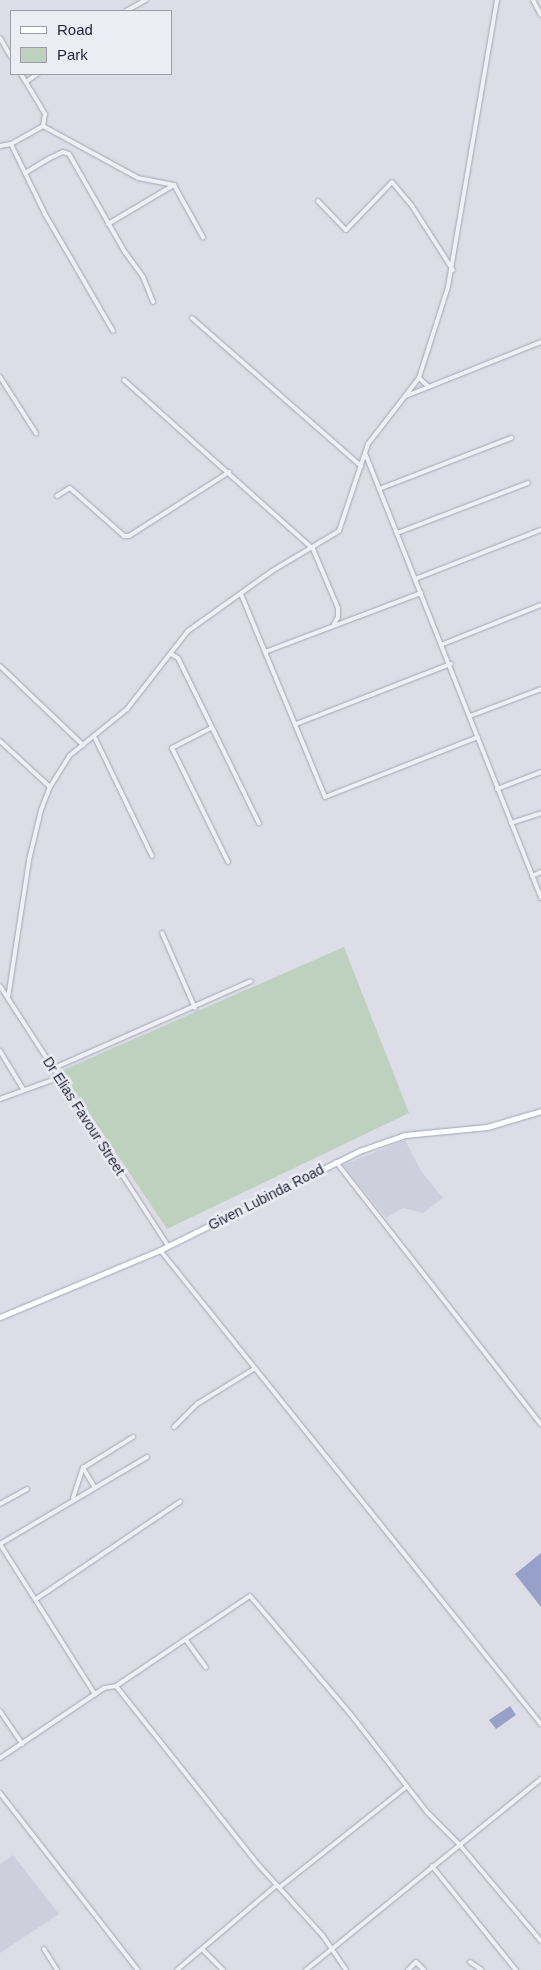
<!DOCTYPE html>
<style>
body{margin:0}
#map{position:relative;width:541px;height:1970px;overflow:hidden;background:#dcdde7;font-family:Helvetica,sans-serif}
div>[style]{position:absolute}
.built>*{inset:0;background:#cecfdc}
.green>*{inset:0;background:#bdd1be}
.water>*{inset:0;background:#96a0c8}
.roads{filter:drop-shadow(0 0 1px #a5a6b4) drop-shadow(0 0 1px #a5a6b4)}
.street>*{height:4px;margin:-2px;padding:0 2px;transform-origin:2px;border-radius:2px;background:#efeff5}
.secondary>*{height:5px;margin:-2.5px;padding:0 2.5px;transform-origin:2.5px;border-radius:2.5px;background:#fff}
span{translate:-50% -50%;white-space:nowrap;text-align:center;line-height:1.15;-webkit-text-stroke:5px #ebecf4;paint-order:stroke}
.street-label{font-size:14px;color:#26273d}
.legend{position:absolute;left:10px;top:10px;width:162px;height:65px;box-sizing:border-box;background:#ebecf4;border:1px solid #9c9dab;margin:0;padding:6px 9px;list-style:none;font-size:15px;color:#26273d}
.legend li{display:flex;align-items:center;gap:10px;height:25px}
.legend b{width:25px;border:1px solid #9c9dab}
</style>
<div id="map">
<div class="built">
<div style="clip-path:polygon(405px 1140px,421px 1171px,443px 1198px,423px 1213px,403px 1208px,386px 1218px,343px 1165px)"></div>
<div style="clip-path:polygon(13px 1855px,59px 1914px,0 1953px,0 1864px)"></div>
</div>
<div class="green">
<div style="clip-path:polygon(344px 947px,409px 1113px,167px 1229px,61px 1071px)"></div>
</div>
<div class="water">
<div style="clip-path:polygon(541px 1553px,541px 1607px,515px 1574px)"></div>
<div style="clip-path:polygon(510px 1706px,516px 1715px,496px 1729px,489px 1720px)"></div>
</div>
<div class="roads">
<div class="street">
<div style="left:497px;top:0;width:291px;rotate:99.7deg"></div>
<div style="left:448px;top:287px;width:96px;rotate:107.7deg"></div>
<div style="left:419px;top:378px;width:83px;rotate:127.7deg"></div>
<div style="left:368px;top:444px;width:9px;rotate:108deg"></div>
<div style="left:365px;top:453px;width:479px;rotate:68.4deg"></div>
<div style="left:533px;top:0;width:17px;rotate:62deg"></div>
<div style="left:126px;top:11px;width:23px;rotate:-29deg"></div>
<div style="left:0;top:38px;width:22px;rotate:60deg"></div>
<div style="left:21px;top:74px;width:47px;rotate:59deg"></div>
<div style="left:45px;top:114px;width:12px;rotate:99deg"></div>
<div style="left:26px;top:82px;width:14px;rotate:-36deg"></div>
<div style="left:11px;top:144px;width:78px;rotate:64.1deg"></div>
<div style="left:45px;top:214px;width:135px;rotate:59.8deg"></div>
<div style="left:0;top:146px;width:11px;rotate:-10deg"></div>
<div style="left:11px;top:144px;width:37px;rotate:-29deg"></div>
<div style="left:43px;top:126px;width:108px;rotate:28.7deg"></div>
<div style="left:138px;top:178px;width:37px;rotate:11deg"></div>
<div style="left:174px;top:185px;width:60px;rotate:60.9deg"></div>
<div style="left:25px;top:173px;width:29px;rotate:-31deg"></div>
<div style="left:50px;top:158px;width:14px;rotate:-25deg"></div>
<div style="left:63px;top:152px;width:6px;rotate:18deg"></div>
<div style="left:69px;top:154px;width:113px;rotate:60.3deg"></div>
<div style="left:125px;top:252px;width:31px;rotate:54deg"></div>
<div style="left:143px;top:277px;width:27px;rotate:68deg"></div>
<div style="left:318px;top:201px;width:40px;rotate:46deg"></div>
<div style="left:346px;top:230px;width:66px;rotate:-46.2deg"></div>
<div style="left:392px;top:182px;width:31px;rotate:50deg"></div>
<div style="left:412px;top:206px;width:76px;rotate:57.4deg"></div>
<div style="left:108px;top:224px;width:77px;rotate:-30.6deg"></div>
<div style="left:192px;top:318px;width:225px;rotate:41.2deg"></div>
<div style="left:0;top:377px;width:67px;rotate:57.3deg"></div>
<div style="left:419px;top:378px;width:13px;rotate:42deg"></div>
<div style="left:124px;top:380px;width:254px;rotate:41.8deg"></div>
<div style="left:313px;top:549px;width:64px;rotate:67deg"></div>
<div style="left:338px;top:608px;width:9px;rotate:90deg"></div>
<div style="left:338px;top:617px;width:8px;rotate:120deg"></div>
<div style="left:406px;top:396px;width:145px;rotate:-21.8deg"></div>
<div style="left:379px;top:489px;width:142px;rotate:-21.1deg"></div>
<div style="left:57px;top:496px;width:15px;rotate:-32deg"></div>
<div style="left:70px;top:488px;width:72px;rotate:41.6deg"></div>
<div style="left:124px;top:536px;width:5px"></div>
<div style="left:129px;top:536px;width:119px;rotate:-32.6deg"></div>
<div style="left:397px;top:533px;width:140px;rotate:-20.9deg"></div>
<div style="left:415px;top:579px;width:135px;rotate:-21.3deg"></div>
<div style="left:241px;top:594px;width:220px;rotate:67.5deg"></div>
<div style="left:325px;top:797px;width:164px;rotate:-21.4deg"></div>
<div style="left:443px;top:644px;width:105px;rotate:-21.7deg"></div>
<div style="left:265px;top:652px;width:167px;rotate:-20.7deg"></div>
<div style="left:171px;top:654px;width:8px;rotate:30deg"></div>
<div style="left:178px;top:658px;width:184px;rotate:63.9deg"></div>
<div style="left:0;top:666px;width:115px;rotate:43.6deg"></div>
<div style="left:470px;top:716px;width:76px;rotate:-20.8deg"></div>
<div style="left:296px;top:724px;width:166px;rotate:-21.2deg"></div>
<div style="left:211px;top:728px;width:44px;rotate:152.9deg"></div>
<div style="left:172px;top:748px;width:127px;rotate:63.8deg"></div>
<div style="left:95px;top:738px;width:131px;rotate:64.2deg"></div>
<div style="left:0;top:741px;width:68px;rotate:42.6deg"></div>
<div style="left:497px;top:789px;width:47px;rotate:-21.1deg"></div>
<div style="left:511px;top:823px;width:32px;rotate:-18deg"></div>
<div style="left:532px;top:876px;width:10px;rotate:-24deg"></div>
<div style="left:162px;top:933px;width:82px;rotate:66.3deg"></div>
<div style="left:0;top:986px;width:310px;rotate:57.1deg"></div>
<div style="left:8px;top:998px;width:140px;rotate:-81.3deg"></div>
<div style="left:29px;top:860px;width:51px;rotate:-76.5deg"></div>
<div style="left:41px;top:810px;width:25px;rotate:-69deg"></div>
<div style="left:50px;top:787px;width:36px;rotate:-58deg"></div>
<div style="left:69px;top:756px;width:75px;rotate:-39deg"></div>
<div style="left:127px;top:709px;width:99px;rotate:-52deg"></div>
<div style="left:188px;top:631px;width:103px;rotate:-35.5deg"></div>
<div style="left:272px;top:571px;width:78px;rotate:-30.8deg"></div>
<div style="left:339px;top:531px;width:79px;rotate:-71.6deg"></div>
<div style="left:0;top:1051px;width:44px;rotate:58.8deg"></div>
<div style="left:54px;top:1068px;width:215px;rotate:-23.8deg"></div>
<div style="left:0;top:1099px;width:65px;rotate:-19.8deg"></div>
<div style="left:336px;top:1162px;width:333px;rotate:52deg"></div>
<div style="left:160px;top:1250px;width:608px;rotate:51.21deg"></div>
<div style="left:174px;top:1427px;width:33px;rotate:-45deg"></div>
<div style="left:197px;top:1404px;width:67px;rotate:-31.6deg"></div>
<div style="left:83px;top:1468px;width:23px;rotate:59deg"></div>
<div style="left:73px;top:1498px;width:32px;rotate:-72deg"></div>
<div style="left:83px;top:1468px;width:59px;rotate:-31.8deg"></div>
<div style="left:0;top:1504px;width:31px;rotate:-29deg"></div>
<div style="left:0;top:1544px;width:178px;rotate:57.7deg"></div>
<div style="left:0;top:1544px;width:171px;rotate:-30.6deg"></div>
<div style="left:36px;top:1599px;width:174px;rotate:-34deg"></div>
<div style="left:186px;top:1640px;width:34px;rotate:54deg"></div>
<div style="left:116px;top:1686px;width:223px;rotate:51.5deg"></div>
<div style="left:255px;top:1861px;width:101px;rotate:47.8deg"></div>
<div style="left:323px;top:1936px;width:41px;rotate:55.9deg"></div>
<div style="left:0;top:1711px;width:40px;rotate:56deg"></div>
<div style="left:0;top:1758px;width:125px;rotate:-33.9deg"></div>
<div style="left:104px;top:1688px;width:12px;rotate:-9deg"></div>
<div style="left:116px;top:1686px;width:161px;rotate:-33.9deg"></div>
<div style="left:250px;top:1596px;width:157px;rotate:49.6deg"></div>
<div style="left:352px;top:1716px;width:122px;rotate:52deg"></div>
<div style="left:427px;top:1812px;width:45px;rotate:45deg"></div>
<div style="left:459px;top:1844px;width:127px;rotate:49.8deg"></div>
<div style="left:0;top:1793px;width:224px;rotate:52.1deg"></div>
<div style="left:432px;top:1866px;width:134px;rotate:51.1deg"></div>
<div style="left:280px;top:1887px;width:161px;rotate:-38.4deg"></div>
<div style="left:44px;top:1949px;width:25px;rotate:58deg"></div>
<div style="left:202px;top:1949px;width:30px;rotate:45deg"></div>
<div style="left:470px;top:1962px;width:14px;rotate:34deg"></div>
<div style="left:177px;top:1970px;width:131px;rotate:-40.4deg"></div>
<div style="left:306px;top:1970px;width:303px;rotate:-39.1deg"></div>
<div style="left:408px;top:1970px;width:11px;rotate:-45deg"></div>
<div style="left:416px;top:1962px;width:11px;rotate:45deg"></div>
</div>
<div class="secondary">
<div style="left:0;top:1317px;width:173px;rotate:-22.7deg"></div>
<div style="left:160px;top:1250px;width:222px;rotate:-26.4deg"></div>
<div style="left:359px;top:1151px;width:49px;rotate:-19.2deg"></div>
<div style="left:405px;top:1135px;width:82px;rotate:-5.6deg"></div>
<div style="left:487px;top:1127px;width:56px;rotate:-16.5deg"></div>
</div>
</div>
<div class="street-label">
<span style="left:84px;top:1116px;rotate:57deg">Dr Elias Favour Street</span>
<span style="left:266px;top:1197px;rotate:-27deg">Given Lubinda Road</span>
</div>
<ul class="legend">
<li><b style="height:6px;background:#fff"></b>Road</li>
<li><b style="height:14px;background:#bdd1be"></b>Park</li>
</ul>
</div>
